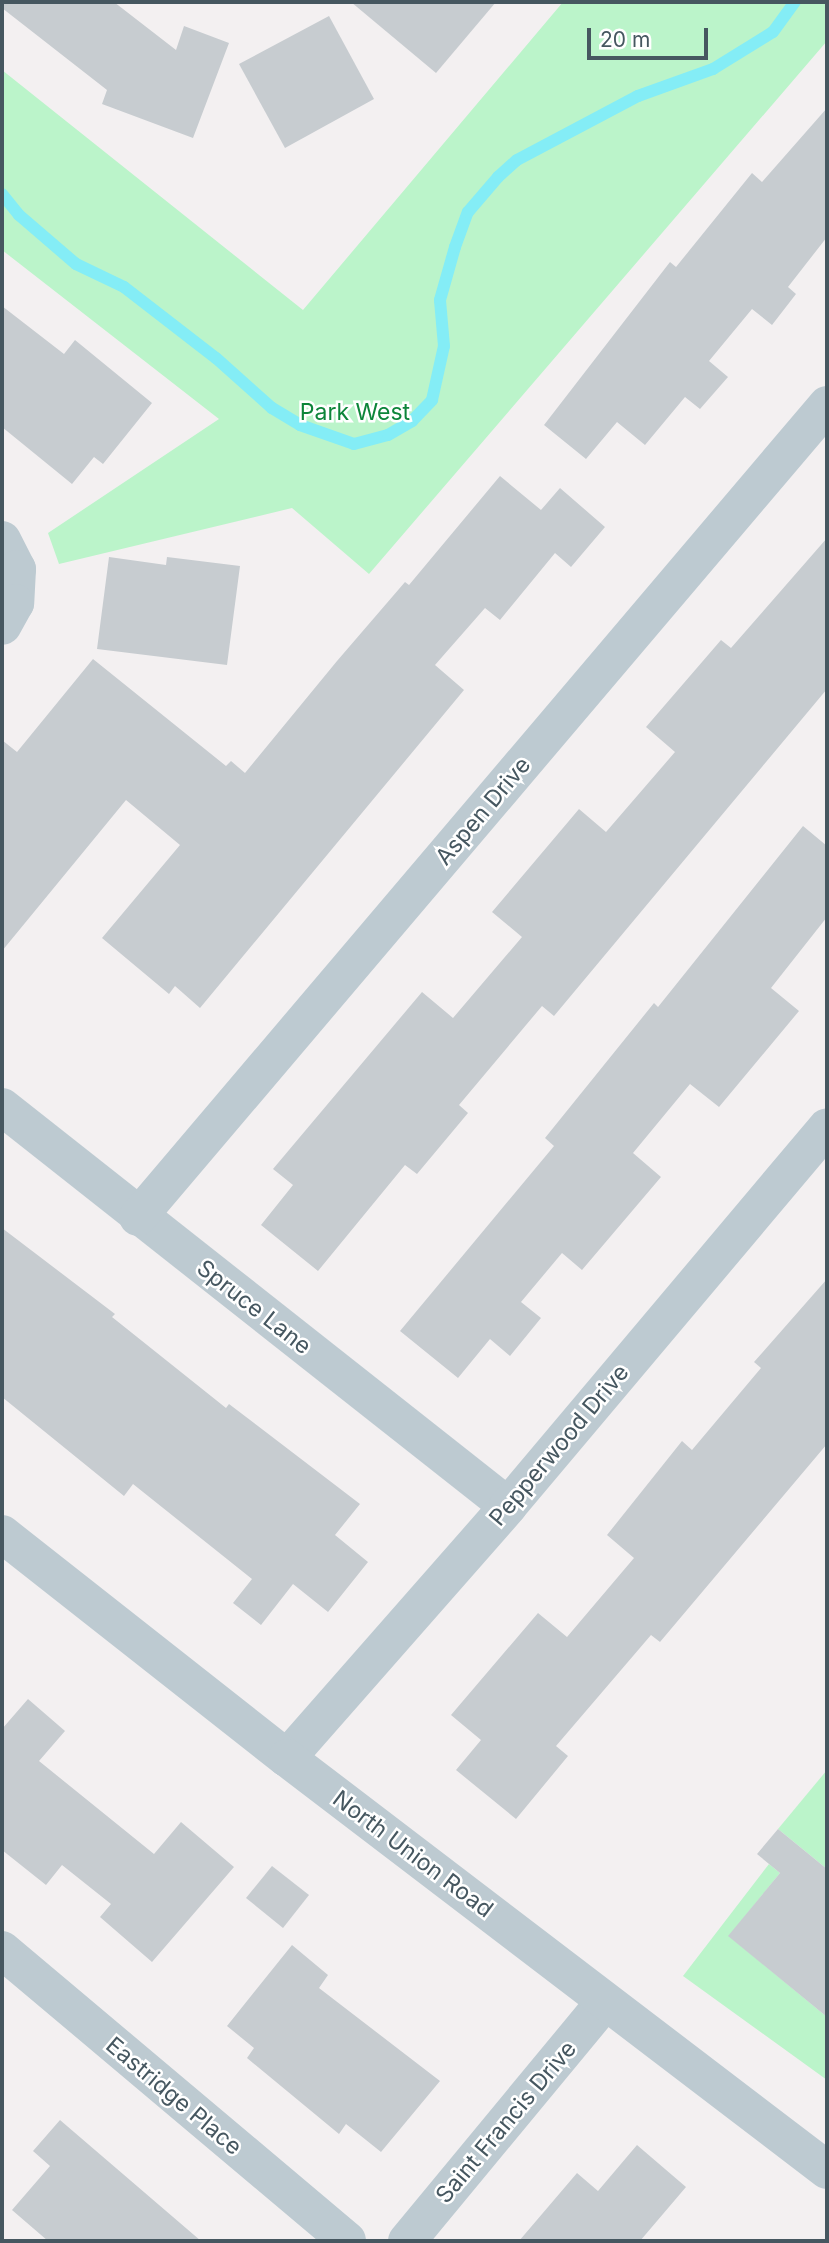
<!DOCTYPE html>
<style>
body{margin:0}
#map{position:relative;width:829px;height:2243px;overflow:hidden;background:#f3f0f1;font-family:Inter,sans-serif}
div>[style]{position:absolute}
.green>*{inset:0;background:#bbf4ca}
.stream>*{height:12px;margin:-6px;padding:0 6px;transform-origin:6px;border-radius:6px;background:#84edf6}
.building>*{inset:0;background:#c7ccd0}
.minor>*{height:38px;margin:-19px;padding:0 19px;transform-origin:19px;border-radius:19px;background:#bdcad1}
.tertiary>*{height:38px;margin:-19px;padding:0 19px;transform-origin:19px;border-radius:19px;background:#bdcad1}
span{translate:-50% -50%;white-space:nowrap;text-align:center;line-height:1.15;-webkit-text-stroke:5px #fff;paint-order:stroke}
.park-label{font-size:23px;color:#0d853a}
.street-label{font-size:23px;color:#465760}
.frame{position:absolute;inset:0;border:4px solid #465760;pointer-events:none}
.scale{position:absolute;left:587px;top:28px;width:121px;height:32px;box-sizing:border-box;border:4px solid #465760;border-top:0;padding-left:9px;font-size:21px;line-height:24px;white-space:nowrap;color:#465760;-webkit-text-stroke:5px #fff;paint-order:stroke}
</style>
<div id="map">
<div class="green">
<div style="clip-path:polygon(563px 2px,827px 2px,827px 41px,369px 574px,292px 508px,59px 564px,48px 533px,219px 419px,2px 250px,2px 70px,303px 310px)"></div>
<div style="clip-path:polygon(827px 1770px,827px 1869px,778px 1829px)"></div>
<div style="clip-path:polygon(769px 1864px,780px 1873px,729px 1936px,827px 2017px,827px 2080px,683px 1976px)"></div>
</div>
<div class="stream">
<div style="left:2px;top:194px;width:27px;rotate:51deg"></div>
<div style="left:19px;top:215px;width:75px;rotate:40.7deg"></div>
<div style="left:76px;top:264px;width:53px;rotate:25.6deg"></div>
<div style="left:124px;top:287px;width:116px;rotate:37.7deg"></div>
<div style="left:216px;top:358px;width:75px;rotate:41.8deg"></div>
<div style="left:272px;top:408px;width:33px;rotate:31deg"></div>
<div style="left:300px;top:425px;width:57px;rotate:19.4deg"></div>
<div style="left:354px;top:444px;width:35px;rotate:-15deg"></div>
<div style="left:388px;top:435px;width:28px;rotate:-30deg"></div>
<div style="left:412px;top:421px;width:29px;rotate:-46deg"></div>
<div style="left:432px;top:400px;width:55px;rotate:-77.5deg"></div>
<div style="left:444px;top:346px;width:46px;rotate:-95deg"></div>
<div style="left:440px;top:300px;width:55px;rotate:-74.2deg"></div>
<div style="left:455px;top:247px;width:37px;rotate:-70deg"></div>
<div style="left:468px;top:212px;width:46px;rotate:-49.4deg"></div>
<div style="left:498px;top:177px;width:25px;rotate:-42deg"></div>
<div style="left:517px;top:160px;width:137px;rotate:-27.9deg"></div>
<div style="left:638px;top:96px;width:80px;rotate:-19.8deg"></div>
<div style="left:713px;top:69px;width:70px;rotate:-31.7deg"></div>
<div style="left:773px;top:32px;width:37px;rotate:-54deg"></div>
</div>
<div class="building">
<div style="clip-path:polygon(2px 2px,114px 2px,176px 50px,184px 26px,229px 43px,193px 138px,102px 104px,107px 90px,2px 8px)"></div>
<div style="clip-path:polygon(351px 2px,496px 2px,436px 73px)"></div>
<div style="clip-path:polygon(329px 16px,374px 99px,285px 148px,239px 64px)"></div>
<div style="clip-path:polygon(827px 108px,827px 237px,788px 287px,796px 294px,772px 325px,752px 309px,709px 361px,728px 377px,700px 409px,685px 397px,645px 445px,617px 422px,586px 459px,544px 425px,670px 262px,676px 267px,752px 173px,762px 182px)"></div>
<div style="clip-path:polygon(2px 306px,64px 354px,75px 340px,152px 403px,103px 464px,94px 457px,72px 484px,2px 427px)"></div>
<div style="clip-path:polygon(500px 476px,541px 510px,560px 488px,605px 527px,571px 567px,555px 553px,500px 620px,485px 608px,435px 665px,464px 690px,200px 1008px,175px 986px,169px 994px,102px 938px,180px 845px,126px 800px,2px 951px,2px 740px,17px 752px,93px 659px,226px 766px,231px 761px,245px 773px,337px 661px,405px 582px,409px 585px)"></div>
<div style="clip-path:polygon(827px 538px,827px 689px,554px 1016px,542px 1006px,459px 1105px,468px 1113px,417px 1174px,405px 1165px,318px 1271px,261px 1225px,293px 1185px,273px 1169px,422px 992px,453px 1018px,522px 937px,492px 912px,579px 809px,606px 832px,675px 752px,646px 727px,721px 640px,731px 648px)"></div>
<div style="clip-path:polygon(109px 557px,166px 565px,167px 557px,240px 566px,227px 665px,97px 649px)"></div>
<div style="clip-path:polygon(803px 826px,827px 846px,827px 917px,771px 988px,799px 1011px,719px 1107px,690px 1084px,633px 1153px,661px 1177px,582px 1270px,562px 1253px,521px 1302px,541px 1318px,510px 1356px,490px 1339px,458px 1378px,400px 1331px,554px 1146px,545px 1138px,654px 1003px,658px 1007px)"></div>
<div style="clip-path:polygon(2px 1228px,115px 1314px,112px 1317px,226px 1408px,229px 1404px,360px 1504px,335px 1535px,368px 1562px,328px 1612px,293px 1584px,261px 1625px,233px 1603px,252px 1579px,133px 1484px,124px 1496px,2px 1397px)"></div>
<div style="clip-path:polygon(827px 1279px,827px 1444px,660px 1642px,651px 1635px,556px 1746px,568px 1756px,516px 1819px,456px 1770px,481px 1740px,451px 1715px,538px 1613px,567px 1637px,634px 1558px,607px 1535px,682px 1441px,692px 1450px,761px 1368px,754px 1362px)"></div>
<div style="clip-path:polygon(28px 1699px,65px 1731px,39px 1761px,154px 1854px,181px 1822px,234px 1867px,152px 1962px,100px 1917px,111px 1904px,62px 1865px,46px 1885px,2px 1850px,2px 1729px)"></div>
<div style="clip-path:polygon(778px 1829px,827px 1869px,827px 2017px,728px 1936px,780px 1873px,757px 1854px)"></div>
<div style="clip-path:polygon(272px 1866px,309px 1895px,283px 1928px,246px 1898px)"></div>
<div style="clip-path:polygon(292px 1945px,328px 1975px,319px 1988px,440px 2081px,381px 2152px,346px 2124px,339px 2134px,247px 2058px,254px 2048px,227px 2026px)"></div>
<div style="clip-path:polygon(60px 2120px,201px 2241px,48px 2241px,12px 2210px,50px 2166px,33px 2151px)"></div>
<div style="clip-path:polygon(637px 2145px,686px 2187px,640px 2241px,519px 2241px,577px 2173px,598px 2191px)"></div>
</div>
<div class="minor">
<div style="left:2px;top:540px;width:33px;rotate:63deg"></div>
<div style="left:17px;top:569px;width:34px;rotate:93deg"></div>
<div style="left:15px;top:603px;width:26px;rotate:119deg"></div>
<div style="left:2px;top:1107px;width:644px;rotate:38.26deg"></div>
<div style="left:138px;top:1217px;width:1065px;rotate:-49.68deg"></div>
<div style="left:287px;top:1758px;width:335px;rotate:-48.7deg"></div>
<div style="left:508px;top:1506px;width:495px;rotate:-49.9deg"></div>
<div style="left:2px;top:1950px;width:451px;rotate:40.1deg"></div>
<div style="left:407px;top:2241px;width:310px;rotate:-50.4deg"></div>
</div>
<div class="tertiary">
<div style="left:2px;top:1534px;width:362px;rotate:38.2deg"></div>
<div style="left:287px;top:1758px;width:679px;rotate:37.34deg"></div>
</div>
<div class="park-label">
<span style="left:355px;top:412px">Park West</span>
</div>
<div class="street-label">
<span style="left:483px;top:811px;rotate:-50deg">Aspen Drive</span>
<span style="left:254px;top:1307px;rotate:38deg">Spruce Lane</span>
<span style="left:559px;top:1445px;rotate:-50deg">Pepperwood Drive</span>
<span style="left:413px;top:1854px;rotate:37deg">North Union Road</span>
<span style="left:174px;top:2096px;rotate:40deg">Eastridge Place</span>
<span style="left:506px;top:2122px;rotate:-50deg">Saint Francis Drive</span>
</div>
<div class="frame"></div>
<div class="scale">20 m</div>
</div>
